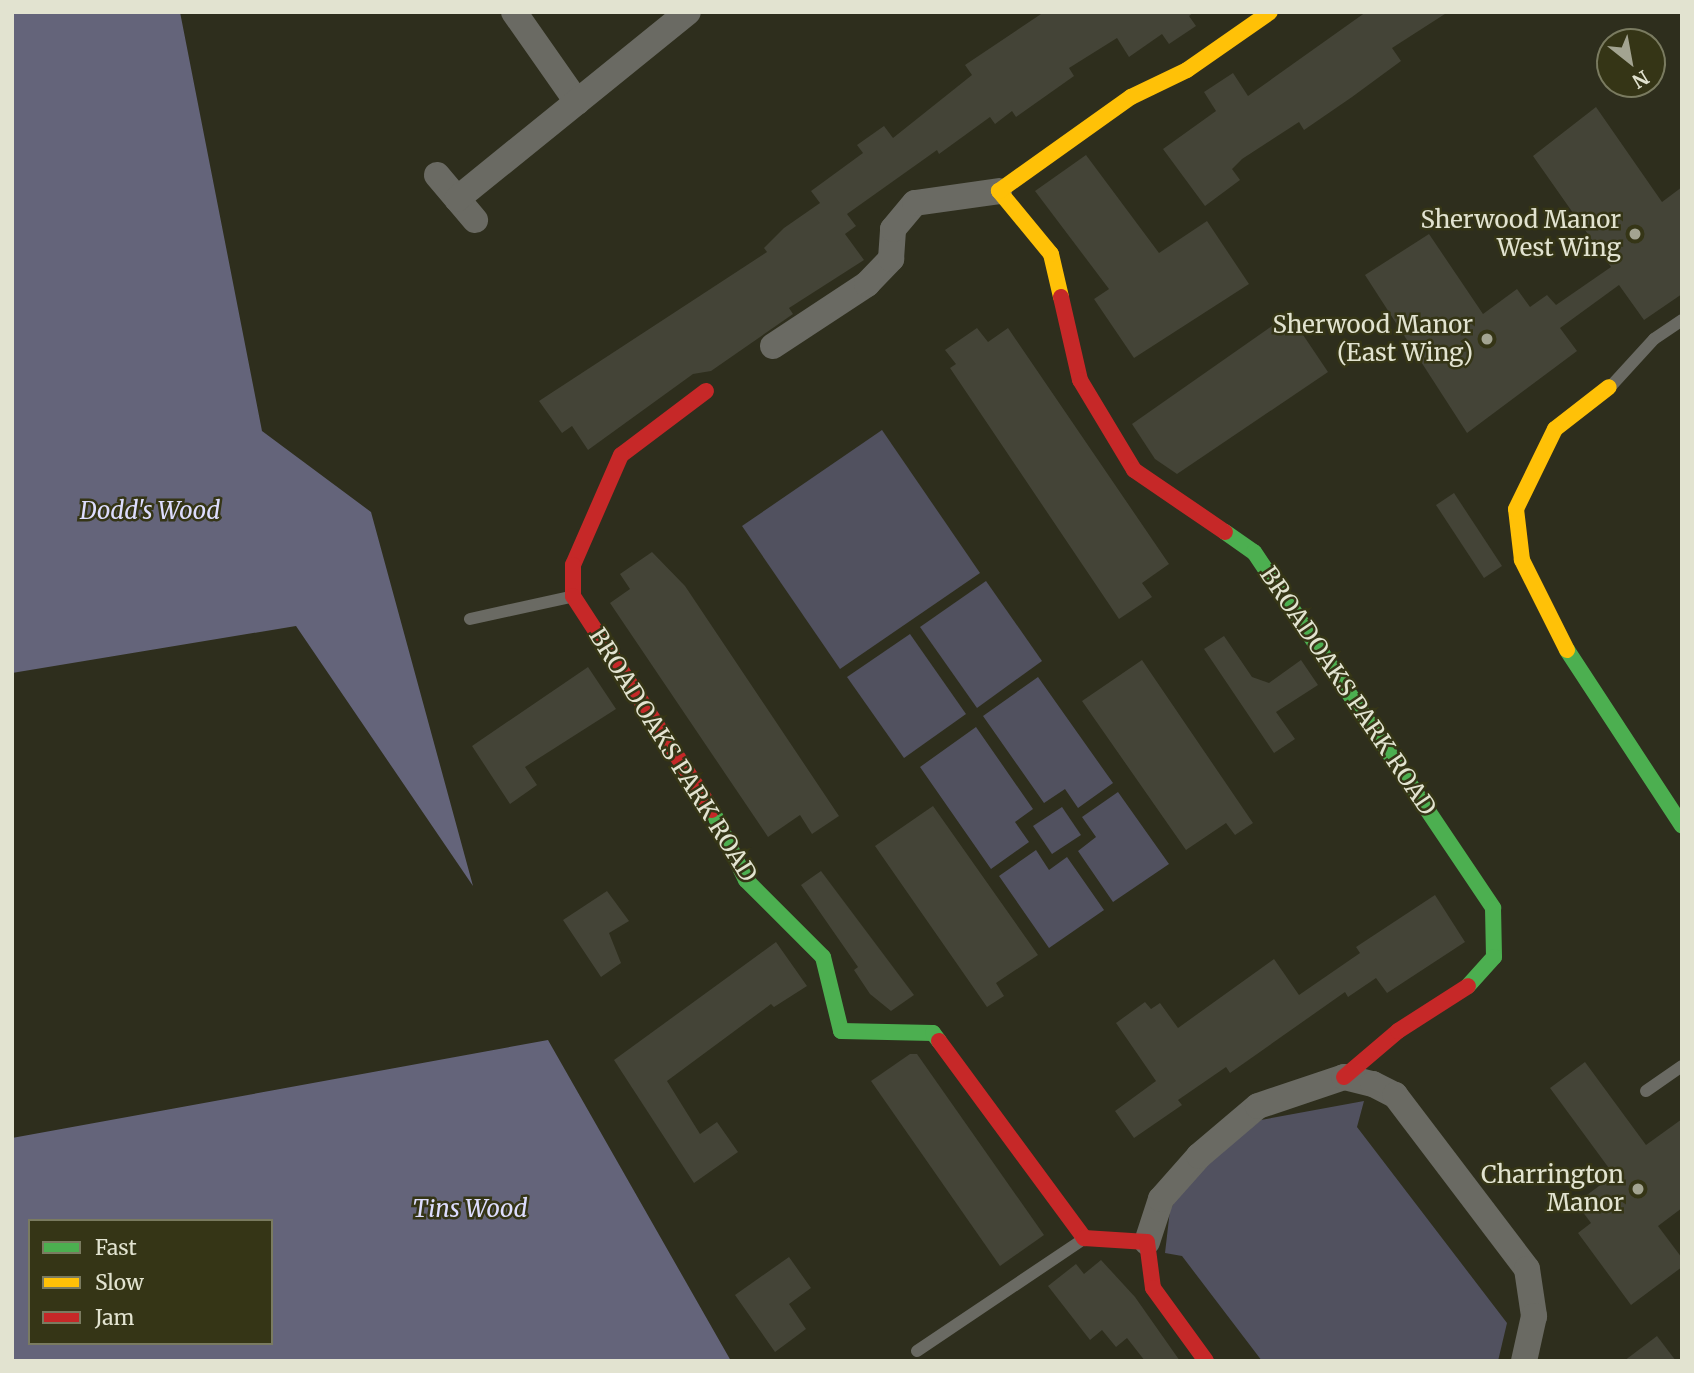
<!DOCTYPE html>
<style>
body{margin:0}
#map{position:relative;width:1694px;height:1373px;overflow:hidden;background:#2e2e1d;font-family:Merriweather,serif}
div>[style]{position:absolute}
.green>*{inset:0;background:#51515f}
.forest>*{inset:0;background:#64647a}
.building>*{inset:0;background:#444437}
.lane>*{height:12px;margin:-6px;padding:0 6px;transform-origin:6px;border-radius:6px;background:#6a6a63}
.street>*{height:26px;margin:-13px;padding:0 13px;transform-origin:13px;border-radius:13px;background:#6a6a63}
.fast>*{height:16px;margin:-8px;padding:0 8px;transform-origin:8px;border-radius:8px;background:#4caf50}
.slow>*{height:16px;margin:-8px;padding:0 8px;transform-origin:8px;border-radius:8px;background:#ffc107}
.jam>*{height:16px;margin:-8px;padding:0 8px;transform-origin:8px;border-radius:8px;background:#c62828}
.dots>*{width:19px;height:19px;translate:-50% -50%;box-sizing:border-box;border:4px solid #353516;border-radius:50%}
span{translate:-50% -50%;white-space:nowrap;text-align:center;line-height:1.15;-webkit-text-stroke:5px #353516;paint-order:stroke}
.poi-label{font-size:24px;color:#e2e3d0}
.right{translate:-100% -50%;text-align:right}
.park-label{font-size:24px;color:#ddddfe;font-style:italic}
.street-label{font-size:24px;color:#e2e3d0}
.frame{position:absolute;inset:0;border:14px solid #e2e3d0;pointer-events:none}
.legend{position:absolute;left:28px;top:1219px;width:245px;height:126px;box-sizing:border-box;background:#353516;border:2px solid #7a7b60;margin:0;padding:9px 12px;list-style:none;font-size:21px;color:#e2e3d0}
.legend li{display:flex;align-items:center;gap:14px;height:35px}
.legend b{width:35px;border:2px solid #7a7b60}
.north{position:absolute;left:1596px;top:28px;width:70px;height:70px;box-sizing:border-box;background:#353516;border:2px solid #7a7b60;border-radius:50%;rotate:149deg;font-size:19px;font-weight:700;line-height:28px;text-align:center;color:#e2e3d0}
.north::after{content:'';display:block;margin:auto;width:24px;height:32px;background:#a3a491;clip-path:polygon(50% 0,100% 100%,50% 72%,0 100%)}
</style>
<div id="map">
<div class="green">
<div style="clip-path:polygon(882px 430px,980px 573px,840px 669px,742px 526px)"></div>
<div style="clip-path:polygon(986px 581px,1042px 661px,977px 708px,920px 627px)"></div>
<div style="clip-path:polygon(910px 634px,966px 714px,904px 758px,847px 677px)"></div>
<div style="clip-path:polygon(1038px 677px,1113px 783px,1078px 808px,1065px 789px,1044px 803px,983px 716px)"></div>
<div style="clip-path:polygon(976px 727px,1033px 809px,1015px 822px,1029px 842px,991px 869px,920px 767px)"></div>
<div style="clip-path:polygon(1118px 792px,1169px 864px,1113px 902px,1078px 851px,1096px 837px,1082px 817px)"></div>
<div style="clip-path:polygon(1062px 807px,1081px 835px,1052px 854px,1033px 826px)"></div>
<div style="clip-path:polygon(1036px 850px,1049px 870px,1067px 857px,1104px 910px,1049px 948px,999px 876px)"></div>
<div style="clip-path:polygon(1364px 1101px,1357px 1127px,1507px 1323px,1498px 1361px,1262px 1361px,1182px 1256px,1165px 1253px,1170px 1210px,1190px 1175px,1261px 1120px)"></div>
</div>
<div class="forest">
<div style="clip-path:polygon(12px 12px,180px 12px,262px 431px,371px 512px,473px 886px,296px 626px,12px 673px)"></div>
<div style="clip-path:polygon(evenodd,548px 1040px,731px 1361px,12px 1361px,12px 1138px,548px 1040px,30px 1221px,271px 1221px,271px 1343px,30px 1343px,30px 1221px)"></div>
</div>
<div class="building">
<div style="clip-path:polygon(1044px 12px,1194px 12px,1189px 16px,1196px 26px,1169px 44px,1162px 34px,1129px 57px,1117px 38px,1069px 68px,1074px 76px,1016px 117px,1012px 111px,995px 124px,990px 117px,939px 154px,937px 150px,847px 214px,856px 226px,845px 234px,864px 260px,789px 308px,793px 314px,711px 371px,693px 374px,588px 450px,572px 426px,562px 433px,539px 401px,767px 252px,764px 248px,784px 228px,820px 203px,811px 191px,863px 153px,857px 145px,884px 126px,893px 138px,972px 75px,965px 65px)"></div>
<div style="clip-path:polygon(1366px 12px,1448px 12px,1392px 48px,1401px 61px,1352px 97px,1304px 130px,1299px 122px,1242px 159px,1232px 169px,1240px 180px,1205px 206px,1163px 149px,1216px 111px,1204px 92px,1233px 73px,1248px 96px)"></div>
<div style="clip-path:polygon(1596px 107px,1662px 202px,1682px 187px,1682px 294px,1644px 320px,1619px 285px,1560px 328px,1577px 351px,1467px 433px,1365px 275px,1429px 234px,1483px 314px,1517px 289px,1530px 307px,1547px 295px,1556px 305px,1611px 267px,1533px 156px)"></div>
<div style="clip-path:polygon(1086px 155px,1159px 253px,1207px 221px,1249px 284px,1134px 358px,1094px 299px,1109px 289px,1035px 191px)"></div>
<div style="clip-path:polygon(1289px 314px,1328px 372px,1177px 474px,1155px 459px,1132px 424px)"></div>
<div style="clip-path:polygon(977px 328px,988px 342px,1008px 328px,1169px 564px,1142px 583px,1152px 597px,1119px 619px,950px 368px,956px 364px,945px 350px)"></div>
<div style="clip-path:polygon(1454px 493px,1502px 566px,1484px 578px,1436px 505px)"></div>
<div style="clip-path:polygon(652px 552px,685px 586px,839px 816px,812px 834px,800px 815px,768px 837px,610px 603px,630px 589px,620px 574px)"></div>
<div style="clip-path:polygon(1224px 636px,1252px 677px,1269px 683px,1301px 660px,1318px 685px,1276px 712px,1295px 739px,1274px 753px,1204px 649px)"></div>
<div style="clip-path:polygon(1142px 660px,1253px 823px,1235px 835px,1226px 823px,1186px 850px,1082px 701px)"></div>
<div style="clip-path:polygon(588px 667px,616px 709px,525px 767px,537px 785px,510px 804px,472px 746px)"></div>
<div style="clip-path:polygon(933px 806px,1038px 955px,996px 983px,1004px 996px,987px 1007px,875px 846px)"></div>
<div style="clip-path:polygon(821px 871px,914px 995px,891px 1011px,870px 994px,854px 970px,858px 967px,801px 885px)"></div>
<div style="clip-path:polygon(607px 891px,629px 921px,609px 933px,621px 963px,601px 977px,563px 920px)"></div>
<div style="clip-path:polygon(1435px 895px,1465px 942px,1387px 993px,1376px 978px,1348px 997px,1345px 992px,1230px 1073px,1226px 1067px,1178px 1100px,1182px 1105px,1134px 1138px,1115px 1111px,1156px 1081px,1116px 1023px,1145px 1002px,1151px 1009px,1160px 1003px,1178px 1028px,1274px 959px,1299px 995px,1360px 953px,1356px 947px)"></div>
<div style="clip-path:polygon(776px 942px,807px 986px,774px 1007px,771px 1004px,667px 1081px,700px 1134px,717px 1122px,738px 1152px,694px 1183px,614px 1060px)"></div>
<div style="clip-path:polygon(910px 1054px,917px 1054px,1044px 1235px,1000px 1266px,871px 1081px)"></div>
<div style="clip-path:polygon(1585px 1062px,1646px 1145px,1682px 1119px,1682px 1208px,1658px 1226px,1682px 1258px,1682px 1267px,1631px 1305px,1578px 1233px,1591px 1223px,1576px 1203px,1614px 1175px,1550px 1088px)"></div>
<div style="clip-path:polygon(789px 1257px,811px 1288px,789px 1304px,806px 1329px,775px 1352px,735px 1295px)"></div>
<div style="clip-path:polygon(1101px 1260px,1135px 1297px,1180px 1361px,1145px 1361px,1127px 1338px,1116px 1347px,1102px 1330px,1090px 1340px,1048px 1286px,1076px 1264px,1084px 1274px)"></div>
<div style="clip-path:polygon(1657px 1336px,1676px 1361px,1624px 1361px)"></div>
</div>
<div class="lane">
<div style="left:1612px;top:385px;width:62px;rotate:-47.6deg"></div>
<div style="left:1654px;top:339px;width:34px;rotate:-34deg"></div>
<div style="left:470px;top:619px;width:102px;rotate:-12.4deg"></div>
<div style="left:1646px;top:1091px;width:44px;rotate:-34.8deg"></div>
<div style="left:917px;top:1351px;width:197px;rotate:-33.9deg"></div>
</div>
<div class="street">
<div style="left:514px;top:12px;width:110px;rotate:55deg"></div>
<div style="left:437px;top:175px;width:59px;rotate:49.8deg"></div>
<div style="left:457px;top:199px;width:297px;rotate:-39deg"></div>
<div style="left:773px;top:346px;width:113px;rotate:-33.4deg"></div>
<div style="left:867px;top:284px;width:35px;rotate:-46deg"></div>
<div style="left:891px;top:259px;width:30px;rotate:-86deg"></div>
<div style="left:893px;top:229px;width:34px;rotate:-50deg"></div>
<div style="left:915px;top:203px;width:85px;rotate:-8.1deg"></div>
<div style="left:1147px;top:1242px;width:45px;rotate:-72deg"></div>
<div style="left:1161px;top:1199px;width:57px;rotate:-48.5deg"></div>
<div style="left:1199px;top:1156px;width:77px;rotate:-40.3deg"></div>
<div style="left:1258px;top:1106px;width:91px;rotate:-18.6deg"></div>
<div style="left:1344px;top:1077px;width:30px;rotate:14deg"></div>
<div style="left:1373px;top:1084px;width:25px;rotate:27deg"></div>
<div style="left:1395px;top:1095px;width:218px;rotate:52.8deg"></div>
<div style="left:1527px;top:1269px;width:48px;rotate:81.5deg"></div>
<div style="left:1534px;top:1316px;width:46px;rotate:102.5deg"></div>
</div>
<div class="fast">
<div style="left:1225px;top:532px;width:35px;rotate:35deg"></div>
<div style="left:1254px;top:552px;width:429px;rotate:56.1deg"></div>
<div style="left:1493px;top:908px;width:49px;rotate:88.8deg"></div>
<div style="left:1494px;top:957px;width:39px;rotate:132deg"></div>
<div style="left:1567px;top:650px;width:210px;rotate:56.8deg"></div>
<div style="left:712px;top:810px;width:78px;rotate:64.1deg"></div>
<div style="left:746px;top:880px;width:109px;rotate:45deg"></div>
<div style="left:823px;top:957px;width:76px;rotate:76.3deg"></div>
<div style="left:841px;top:1031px;width:92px;rotate:1.2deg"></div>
<div style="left:933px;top:1033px;width:10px;rotate:53deg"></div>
</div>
<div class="slow">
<div style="left:1061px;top:297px;width:44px;rotate:-103.1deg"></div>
<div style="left:1051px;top:254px;width:82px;rotate:-129.5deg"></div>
<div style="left:999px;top:191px;width:162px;rotate:-35.5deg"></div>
<div style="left:1131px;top:97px;width:62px;rotate:-25.7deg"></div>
<div style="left:1187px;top:70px;width:101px;rotate:-34.9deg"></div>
<div style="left:1567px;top:650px;width:101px;rotate:-116.6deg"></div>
<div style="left:1522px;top:560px;width:51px;rotate:-96.7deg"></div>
<div style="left:1516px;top:509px;width:89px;rotate:-64deg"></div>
<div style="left:1555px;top:429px;width:68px;rotate:-37.9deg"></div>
</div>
<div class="jam">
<div style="left:1061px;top:297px;width:85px;rotate:77.1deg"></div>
<div style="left:1080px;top:380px;width:105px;rotate:59deg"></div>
<div style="left:1134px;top:470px;width:110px;rotate:34.3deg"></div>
<div style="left:706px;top:391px;width:106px;rotate:143deg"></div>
<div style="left:621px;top:455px;width:120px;rotate:113.6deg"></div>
<div style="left:573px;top:565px;width:31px;rotate:90deg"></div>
<div style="left:573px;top:596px;width:255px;rotate:57deg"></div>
<div style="left:939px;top:1041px;width:245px;rotate:53.6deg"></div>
<div style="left:1084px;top:1238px;width:63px;rotate:3.6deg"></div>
<div style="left:1147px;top:1242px;width:46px;rotate:82.6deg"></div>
<div style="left:1153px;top:1288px;width:90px;rotate:54deg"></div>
<div style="left:1344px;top:1077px;width:71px;rotate:-40.4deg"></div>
<div style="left:1398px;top:1031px;width:83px;rotate:-32.7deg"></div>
</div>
<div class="dots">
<div style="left:1635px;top:234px;background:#a3a491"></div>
<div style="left:1487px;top:339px;background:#a3a491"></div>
<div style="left:1638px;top:1189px;background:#a3a491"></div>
</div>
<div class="poi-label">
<span class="right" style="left:1621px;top:234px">Sherwood Manor<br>West Wing</span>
<span class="right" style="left:1473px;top:339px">Sherwood Manor<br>(East Wing)</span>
<span class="right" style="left:1624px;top:1189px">Charrington<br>Manor</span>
</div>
<div class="park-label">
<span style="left:150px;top:511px">Dodd's Wood</span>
<span style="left:470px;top:1209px">Tins Wood</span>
</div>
<div class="street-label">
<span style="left:1348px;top:691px;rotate:56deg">BROADOAKS PARK ROAD</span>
<span style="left:673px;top:755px;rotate:58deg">BROADOAKS PARK ROAD</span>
</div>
<div class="frame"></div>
<ul class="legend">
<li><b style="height:9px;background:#4caf50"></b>Fast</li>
<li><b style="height:9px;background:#ffc107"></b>Slow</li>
<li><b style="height:9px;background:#c62828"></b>Jam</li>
</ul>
<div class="north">N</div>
</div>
